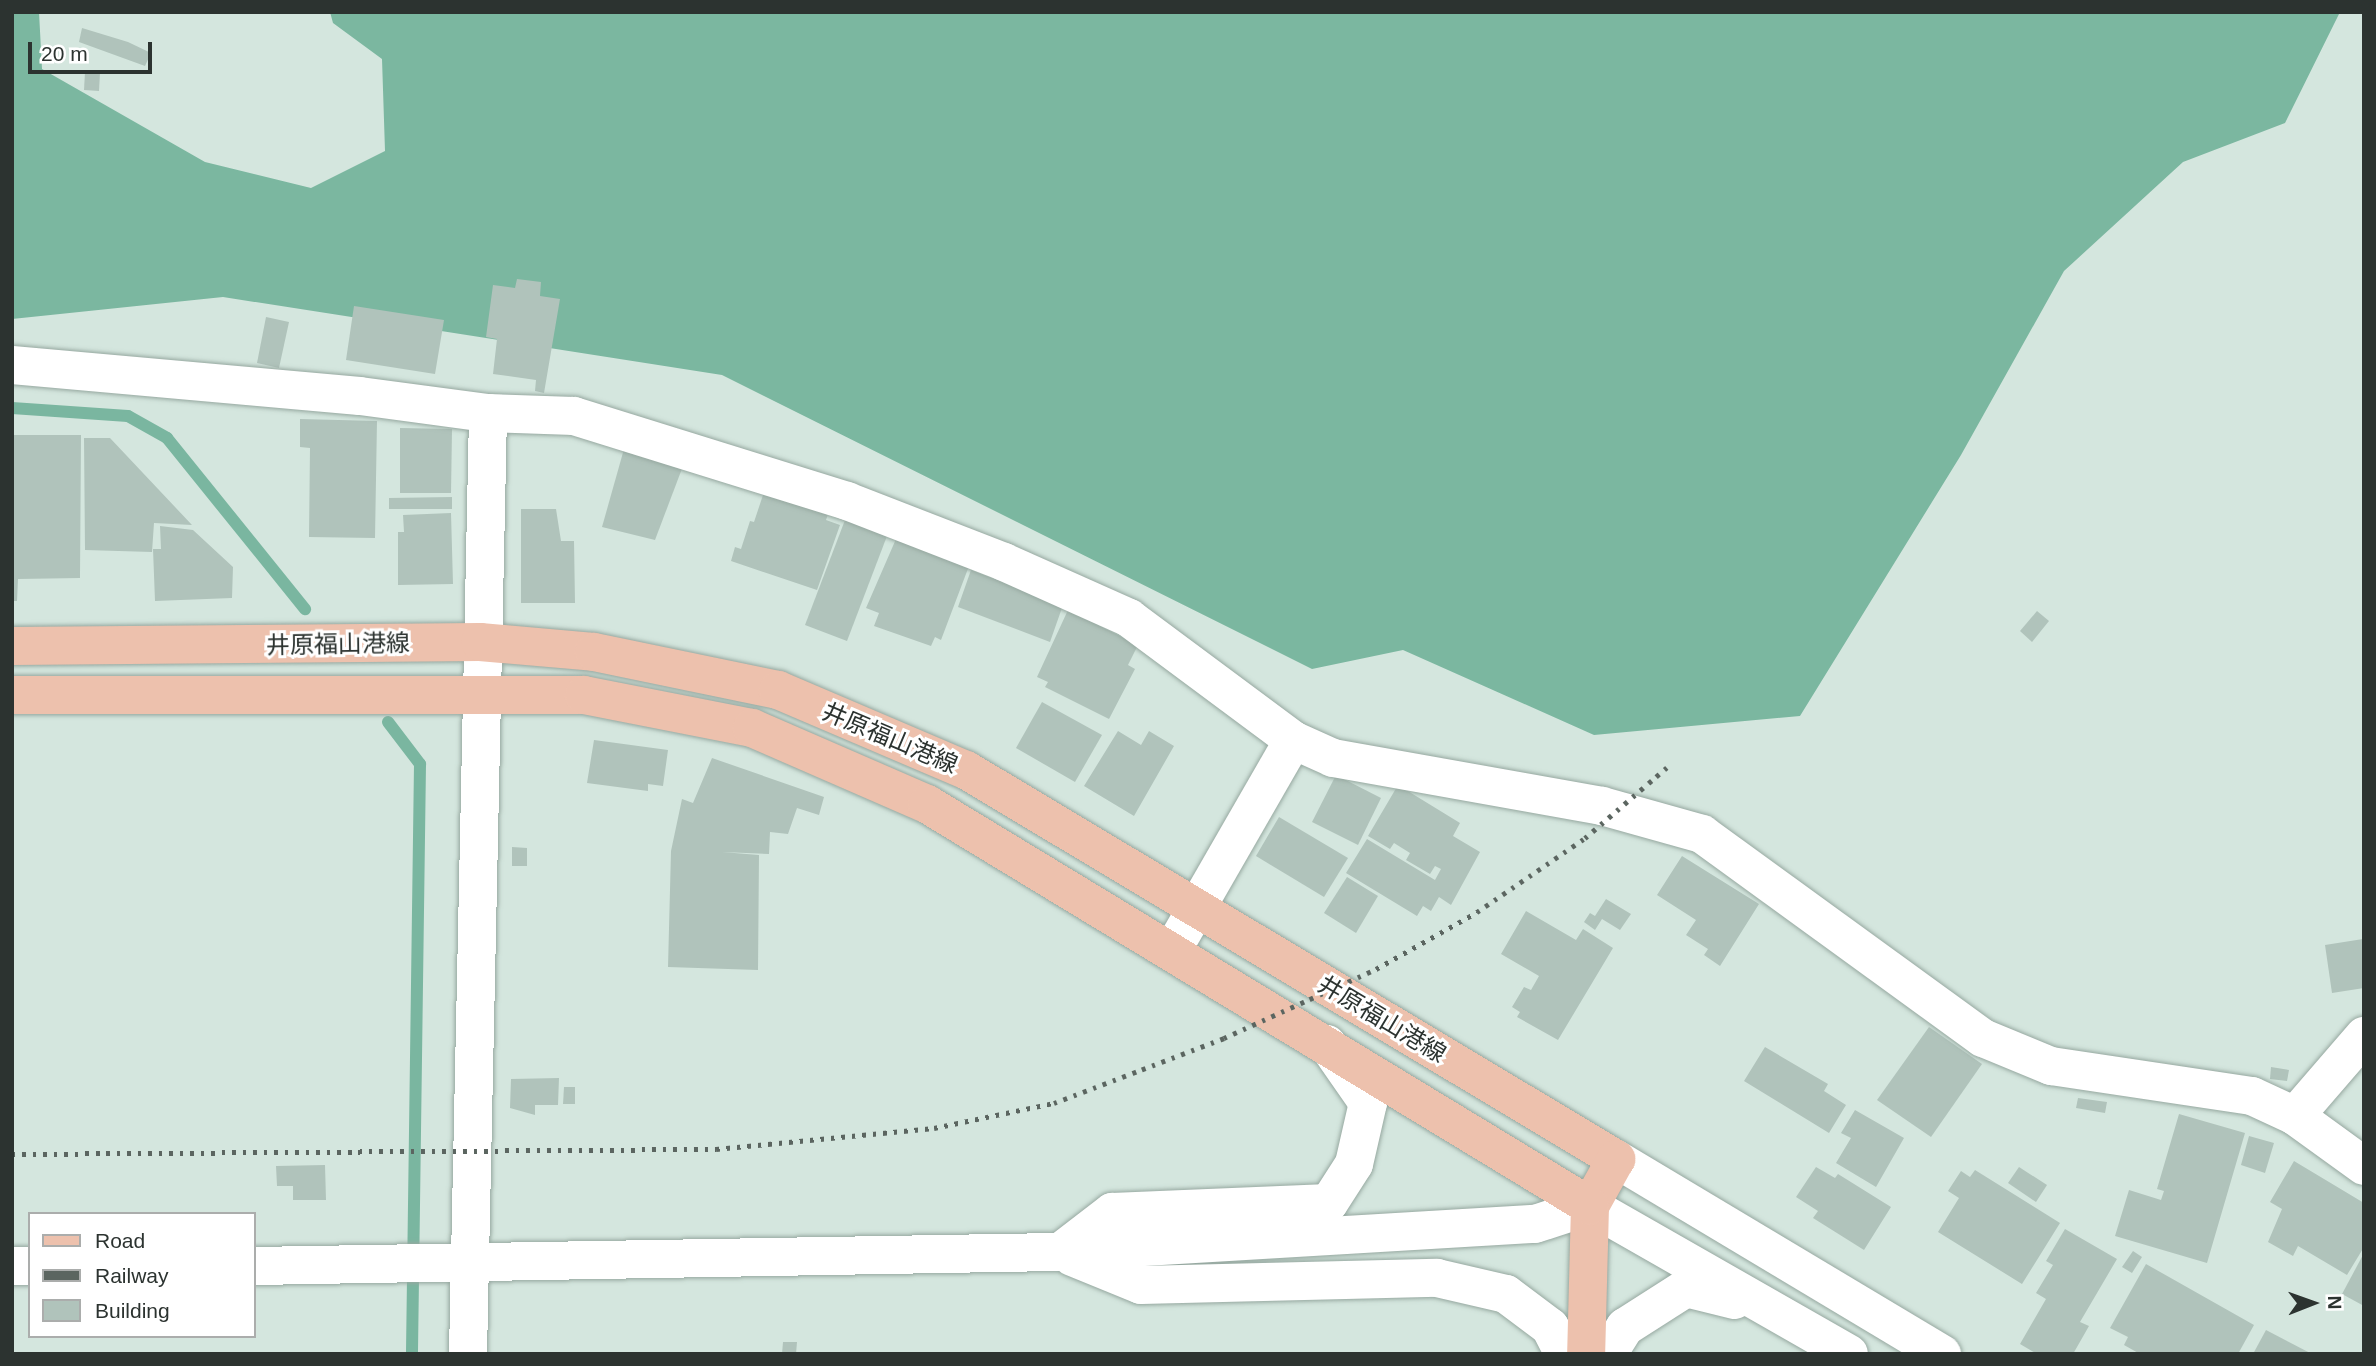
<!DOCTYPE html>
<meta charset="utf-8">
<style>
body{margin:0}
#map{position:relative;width:2376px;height:1366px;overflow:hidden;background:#d4e6de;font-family:Arial,"Noto Sans JP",sans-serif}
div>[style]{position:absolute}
.forest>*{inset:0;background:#7bb7a0}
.stream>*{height:12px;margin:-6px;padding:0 6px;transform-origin:6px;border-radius:6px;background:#7ab6a0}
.building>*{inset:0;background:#b0c3bb}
.roads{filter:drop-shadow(0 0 2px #96a8a0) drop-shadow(0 0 2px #96a8a0)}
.minor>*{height:38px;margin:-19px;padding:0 19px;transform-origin:19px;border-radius:19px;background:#fff}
.major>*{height:38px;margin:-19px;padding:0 19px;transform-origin:19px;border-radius:19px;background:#edc1ad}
.rail>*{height:5px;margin-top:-2.5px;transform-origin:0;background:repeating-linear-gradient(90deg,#5b6560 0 3.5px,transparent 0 10.5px)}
span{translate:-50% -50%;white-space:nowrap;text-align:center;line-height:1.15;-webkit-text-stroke:6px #fff;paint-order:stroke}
.street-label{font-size:24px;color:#2c3330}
.frame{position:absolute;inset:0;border:14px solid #2c3330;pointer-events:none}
.legend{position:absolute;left:28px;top:1212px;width:228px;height:126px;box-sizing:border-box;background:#fff;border:2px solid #abadac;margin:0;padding:9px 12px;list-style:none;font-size:21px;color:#2c3330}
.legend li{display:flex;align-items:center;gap:14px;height:35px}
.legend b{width:35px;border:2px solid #abadac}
.north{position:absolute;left:2278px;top:1268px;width:70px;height:70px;-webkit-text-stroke:5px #fff;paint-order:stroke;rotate:89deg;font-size:19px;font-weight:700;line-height:28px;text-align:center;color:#2c3330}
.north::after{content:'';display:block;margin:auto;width:24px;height:32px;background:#2c3330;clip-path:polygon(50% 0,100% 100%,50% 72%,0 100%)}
.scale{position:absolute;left:28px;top:42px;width:124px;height:32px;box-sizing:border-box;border:4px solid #2c3330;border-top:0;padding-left:9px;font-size:21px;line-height:24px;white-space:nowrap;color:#2c3330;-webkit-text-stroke:5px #fff;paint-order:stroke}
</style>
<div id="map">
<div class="forest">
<div style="clip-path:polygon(12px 12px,39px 12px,42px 69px,205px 162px,311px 188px,385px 151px,382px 59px,333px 23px,330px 12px,2340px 12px,2285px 123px,2183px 162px,2064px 271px,1961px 455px,1800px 716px,1594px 735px,1403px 650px,1312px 669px,722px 375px,223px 297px,12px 319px)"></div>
</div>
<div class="stream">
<div style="left:12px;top:408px;width:116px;rotate:3.9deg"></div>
<div style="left:128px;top:416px;width:45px;rotate:29.4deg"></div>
<div style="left:167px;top:438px;width:220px;rotate:51.1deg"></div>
<div style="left:388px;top:722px;width:53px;rotate:52.7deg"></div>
<div style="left:420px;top:764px;width:590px;rotate:90.78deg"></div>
</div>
<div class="building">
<div style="clip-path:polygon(82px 28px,128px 42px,151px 53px,145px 66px,79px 42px)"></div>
<div style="clip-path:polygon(85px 72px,100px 73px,99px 91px,84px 90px)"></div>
<div style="clip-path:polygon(517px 279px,541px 282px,540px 296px,560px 299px,544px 393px,535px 391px,536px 380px,493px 374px,497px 339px,486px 337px,493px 285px,515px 288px)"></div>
<div style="clip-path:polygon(354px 306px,444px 320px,435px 374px,346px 360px)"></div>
<div style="clip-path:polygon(266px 317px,289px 322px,279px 368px,257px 363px)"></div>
<div style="clip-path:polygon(300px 419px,377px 421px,375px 538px,309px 537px,310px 448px,300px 447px)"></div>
<div style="clip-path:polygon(400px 428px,452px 429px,451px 493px,400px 493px)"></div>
<div style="clip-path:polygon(12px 435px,81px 435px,80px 578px,18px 579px,17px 601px,12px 601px)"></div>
<div style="clip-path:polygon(84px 438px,110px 438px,192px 525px,154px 523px,152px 552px,85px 550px)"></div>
<div style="clip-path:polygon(624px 449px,683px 466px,655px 540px,602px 527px)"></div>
<div style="clip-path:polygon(764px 492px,828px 514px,826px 520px,840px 525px,817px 590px,731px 561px,735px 547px,741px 549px,750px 521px,754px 522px)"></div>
<div style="clip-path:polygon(452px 497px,452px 509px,389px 509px,389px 498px)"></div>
<div style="clip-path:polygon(521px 509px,556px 509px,561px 541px,574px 541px,575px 603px,521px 603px)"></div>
<div style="clip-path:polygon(451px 513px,453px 584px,398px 585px,398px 532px,404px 532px,403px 515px)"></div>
<div style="clip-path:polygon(845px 520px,887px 536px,847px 641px,805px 625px)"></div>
<div style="clip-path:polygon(160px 526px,193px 530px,233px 567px,232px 598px,155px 601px,153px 549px,161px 549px)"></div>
<div style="clip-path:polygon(896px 539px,969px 566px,941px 640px,935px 637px,931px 646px,874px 626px,879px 613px,866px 608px)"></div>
<div style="clip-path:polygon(971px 570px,1063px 605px,1050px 642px,958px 607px)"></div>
<div style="clip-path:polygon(1068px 610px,1138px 645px,1128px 665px,1135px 669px,1109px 719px,1045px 687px,1048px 682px,1037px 677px)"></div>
<div style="clip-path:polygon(2037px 611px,2049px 621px,2032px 642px,2020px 631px)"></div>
<div style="clip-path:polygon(1042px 702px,1102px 735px,1075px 782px,1016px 748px)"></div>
<div style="clip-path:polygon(1118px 731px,1141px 745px,1149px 731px,1174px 746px,1134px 816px,1084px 786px)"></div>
<div style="clip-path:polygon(594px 740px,668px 750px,663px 786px,648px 784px,648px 791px,587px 783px)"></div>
<div style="clip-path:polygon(712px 758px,824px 797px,819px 815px,797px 808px,788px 834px,770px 832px,769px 854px,722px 852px,759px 855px,758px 970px,668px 967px,671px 851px,682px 799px,693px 803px)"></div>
<div style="clip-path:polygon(1336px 775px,1381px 798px,1358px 845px,1312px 822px)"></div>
<div style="clip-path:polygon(1398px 785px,1460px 823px,1453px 836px,1480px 852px,1451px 905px,1439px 897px,1431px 911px,1423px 906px,1417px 916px,1346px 873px,1367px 839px,1435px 880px,1441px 869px,1435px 866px,1430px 874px,1406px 860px,1410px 853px,1394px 843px,1390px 849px,1368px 836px)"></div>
<div style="clip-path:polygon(1279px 817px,1348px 858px,1324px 897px,1256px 856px)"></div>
<div style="clip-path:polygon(512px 847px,527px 848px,527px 866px,512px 866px)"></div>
<div style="clip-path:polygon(1682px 856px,1759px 904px,1720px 966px,1704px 955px,1708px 949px,1686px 935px,1696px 920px,1657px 895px)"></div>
<div style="clip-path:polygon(1347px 877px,1378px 896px,1356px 933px,1324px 913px)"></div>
<div style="clip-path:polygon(1606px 899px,1631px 914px,1620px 930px,1602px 919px,1595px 930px,1584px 922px,1590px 913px,1595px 916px)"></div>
<div style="clip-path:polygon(1526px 911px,1576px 940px,1583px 929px,1613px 948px,1558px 1040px,1517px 1017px,1520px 1012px,1512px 1007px,1524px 987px,1531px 990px,1539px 976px,1501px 954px)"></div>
<div style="clip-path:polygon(2363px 939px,2364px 988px,2332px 993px,2325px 945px)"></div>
<div style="clip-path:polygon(1929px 1027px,1982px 1064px,1931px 1137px,1877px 1100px)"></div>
<div style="clip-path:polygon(1765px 1047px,1828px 1084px,1824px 1091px,1846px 1105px,1829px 1133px,1744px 1081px)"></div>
<div style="clip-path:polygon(2271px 1067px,2289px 1070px,2287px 1081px,2270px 1079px)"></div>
<div style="clip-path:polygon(559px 1078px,558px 1105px,535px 1105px,535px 1115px,510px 1108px,511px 1079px)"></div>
<div style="clip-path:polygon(564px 1087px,575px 1087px,575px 1104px,563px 1104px)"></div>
<div style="clip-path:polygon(2078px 1098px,2107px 1102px,2105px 1113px,2076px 1108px)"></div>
<div style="clip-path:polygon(1855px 1110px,1904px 1138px,1876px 1187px,1836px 1163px,1851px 1138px,1841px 1133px)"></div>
<div style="clip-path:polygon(2179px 1114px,2245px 1133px,2207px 1263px,2115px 1236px,2129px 1190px,2161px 1200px,2164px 1191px,2157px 1189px)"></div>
<div style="clip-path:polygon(2249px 1136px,2274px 1143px,2265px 1173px,2241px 1165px)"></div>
<div style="clip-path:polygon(2294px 1161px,2364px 1203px,2364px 1247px,2347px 1275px,2298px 1246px,2293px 1256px,2268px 1242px,2282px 1209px,2270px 1202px)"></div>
<div style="clip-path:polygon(325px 1165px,326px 1200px,293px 1200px,293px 1186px,277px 1186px,276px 1166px)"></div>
<div style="clip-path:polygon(1816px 1167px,1835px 1178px,1838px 1174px,1891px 1207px,1864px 1250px,1813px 1218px,1818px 1211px,1796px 1197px)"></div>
<div style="clip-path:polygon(2019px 1167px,2047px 1185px,2036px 1202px,2008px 1183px)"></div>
<div style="clip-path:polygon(1975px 1170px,2060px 1223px,2022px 1284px,1938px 1232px,1959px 1198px,1948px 1191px,1961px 1171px,1970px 1177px)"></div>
<div style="clip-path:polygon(2065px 1229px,2117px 1259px,2080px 1322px,2089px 1326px,2073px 1354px,2037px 1354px,2020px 1344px,2046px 1299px,2036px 1293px,2053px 1265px,2046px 1261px)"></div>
<div style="clip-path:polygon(2133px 1251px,2142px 1257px,2132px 1273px,2122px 1267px)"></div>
<div style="clip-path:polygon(2364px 1253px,2364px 1306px,2342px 1294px)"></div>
<div style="clip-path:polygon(2146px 1264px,2254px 1325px,2238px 1354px,2140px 1354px,2124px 1345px,2128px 1337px,2110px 1328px)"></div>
<div style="clip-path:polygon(2266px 1330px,2312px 1354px,2253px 1354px)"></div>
<div style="clip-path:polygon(783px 1342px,797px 1342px,796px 1354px,782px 1354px)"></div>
</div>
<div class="roads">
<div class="minor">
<div style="left:12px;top:365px;width:349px;rotate:5.1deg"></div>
<div style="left:360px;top:396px;width:129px;rotate:7.6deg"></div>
<div style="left:488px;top:413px;width:86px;rotate:2deg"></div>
<div style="left:574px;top:416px;width:286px;rotate:17.3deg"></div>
<div style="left:847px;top:501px;width:168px;rotate:21.2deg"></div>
<div style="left:1004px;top:562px;width:137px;rotate:24.1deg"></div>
<div style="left:1129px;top:618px;width:204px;rotate:36.6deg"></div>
<div style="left:1293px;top:740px;width:44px;rotate:24.2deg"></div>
<div style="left:1333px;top:758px;width:273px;rotate:10.1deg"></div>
<div style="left:1602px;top:806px;width:104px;rotate:15.6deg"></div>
<div style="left:1702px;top:834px;width:347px;rotate:36deg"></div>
<div style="left:1983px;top:1038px;width:74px;rotate:22.4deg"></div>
<div style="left:2051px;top:1066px;width:203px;rotate:8.5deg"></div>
<div style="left:2252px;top:1096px;width:47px;rotate:24.9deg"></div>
<div style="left:2295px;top:1116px;width:106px;rotate:-49.2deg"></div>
<div style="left:1173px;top:949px;width:241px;rotate:-60.1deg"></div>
<div style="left:2295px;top:1116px;width:85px;rotate:35.9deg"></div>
<div style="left:1616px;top:1159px;width:380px;rotate:30.9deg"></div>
<div style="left:1060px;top:1252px;width:66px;rotate:-37.6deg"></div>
<div style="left:1112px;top:1212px;width:217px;rotate:-2.4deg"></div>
<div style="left:1329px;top:1203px;width:46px;rotate:-57.3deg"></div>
<div style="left:1354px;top:1164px;width:63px;rotate:-77.1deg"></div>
<div style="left:1368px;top:1103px;width:72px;rotate:-124.8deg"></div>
<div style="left:1072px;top:1257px;width:74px;rotate:22.1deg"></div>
<div style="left:1141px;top:1285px;width:296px;rotate:-1.4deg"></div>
<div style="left:1437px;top:1278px;width:71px;rotate:13.1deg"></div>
<div style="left:1506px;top:1294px;width:55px;rotate:36.9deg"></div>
<div style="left:1550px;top:1327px;width:30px;rotate:63deg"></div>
<div style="left:12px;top:1266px;width:18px"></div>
<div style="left:254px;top:1266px;width:806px;rotate:-1deg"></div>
<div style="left:1060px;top:1252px;width:476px;rotate:-3.4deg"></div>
<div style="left:1535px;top:1224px;width:58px;rotate:-18.1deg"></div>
<div style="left:1590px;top:1206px;width:298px;rotate:29.7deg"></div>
<div style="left:468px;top:1354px;width:941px;rotate:-88.78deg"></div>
<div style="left:1608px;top:1354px;width:32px;rotate:-58deg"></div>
<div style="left:1625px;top:1327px;width:72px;rotate:-32.6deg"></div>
<div style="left:1686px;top:1288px;width:50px;rotate:13.8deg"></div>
</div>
<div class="major">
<div style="left:12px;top:646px;width:468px;rotate:-0.5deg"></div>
<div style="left:480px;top:642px;width:114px;rotate:5deg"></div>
<div style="left:594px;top:652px;width:188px;rotate:11.7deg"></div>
<div style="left:778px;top:690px;width:204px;rotate:23.1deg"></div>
<div style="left:966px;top:770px;width:758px;rotate:30.9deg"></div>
<div style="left:1616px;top:1159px;width:54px;rotate:119deg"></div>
<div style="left:1590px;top:1206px;width:148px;rotate:91.5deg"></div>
<div style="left:12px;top:695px;width:572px"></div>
<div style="left:584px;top:695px;width:171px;rotate:11.1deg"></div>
<div style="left:752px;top:728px;width:191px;rotate:23.5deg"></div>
<div style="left:927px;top:804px;width:775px;rotate:31.23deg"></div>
</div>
</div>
<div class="rail">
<div style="left:12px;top:1154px;width:704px;rotate:-0.41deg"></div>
<div style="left:716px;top:1149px;width:219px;rotate:-5.5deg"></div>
<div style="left:934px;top:1128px;width:123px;rotate:-11.8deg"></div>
<div style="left:1054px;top:1103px;width:182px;rotate:-20.9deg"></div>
<div style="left:1224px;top:1038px;width:167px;rotate:-24.4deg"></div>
<div style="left:1376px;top:969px;width:116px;rotate:-29.4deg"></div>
<div style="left:1477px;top:912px;width:131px;rotate:-34.4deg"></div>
<div style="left:1585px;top:838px;width:115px;rotate:-40.8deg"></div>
</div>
<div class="street-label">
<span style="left:338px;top:644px;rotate:-1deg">井原福山港線</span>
<span style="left:890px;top:738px;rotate:23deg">井原福山港線</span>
<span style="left:1382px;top:1019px;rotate:31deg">井原福山港線</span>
</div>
<div class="frame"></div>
<ul class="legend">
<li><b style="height:9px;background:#edc1ad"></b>Road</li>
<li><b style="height:9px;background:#5b6560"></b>Railway</li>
<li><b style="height:19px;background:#b0c3bb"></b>Building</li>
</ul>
<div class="north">N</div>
<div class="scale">20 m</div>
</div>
